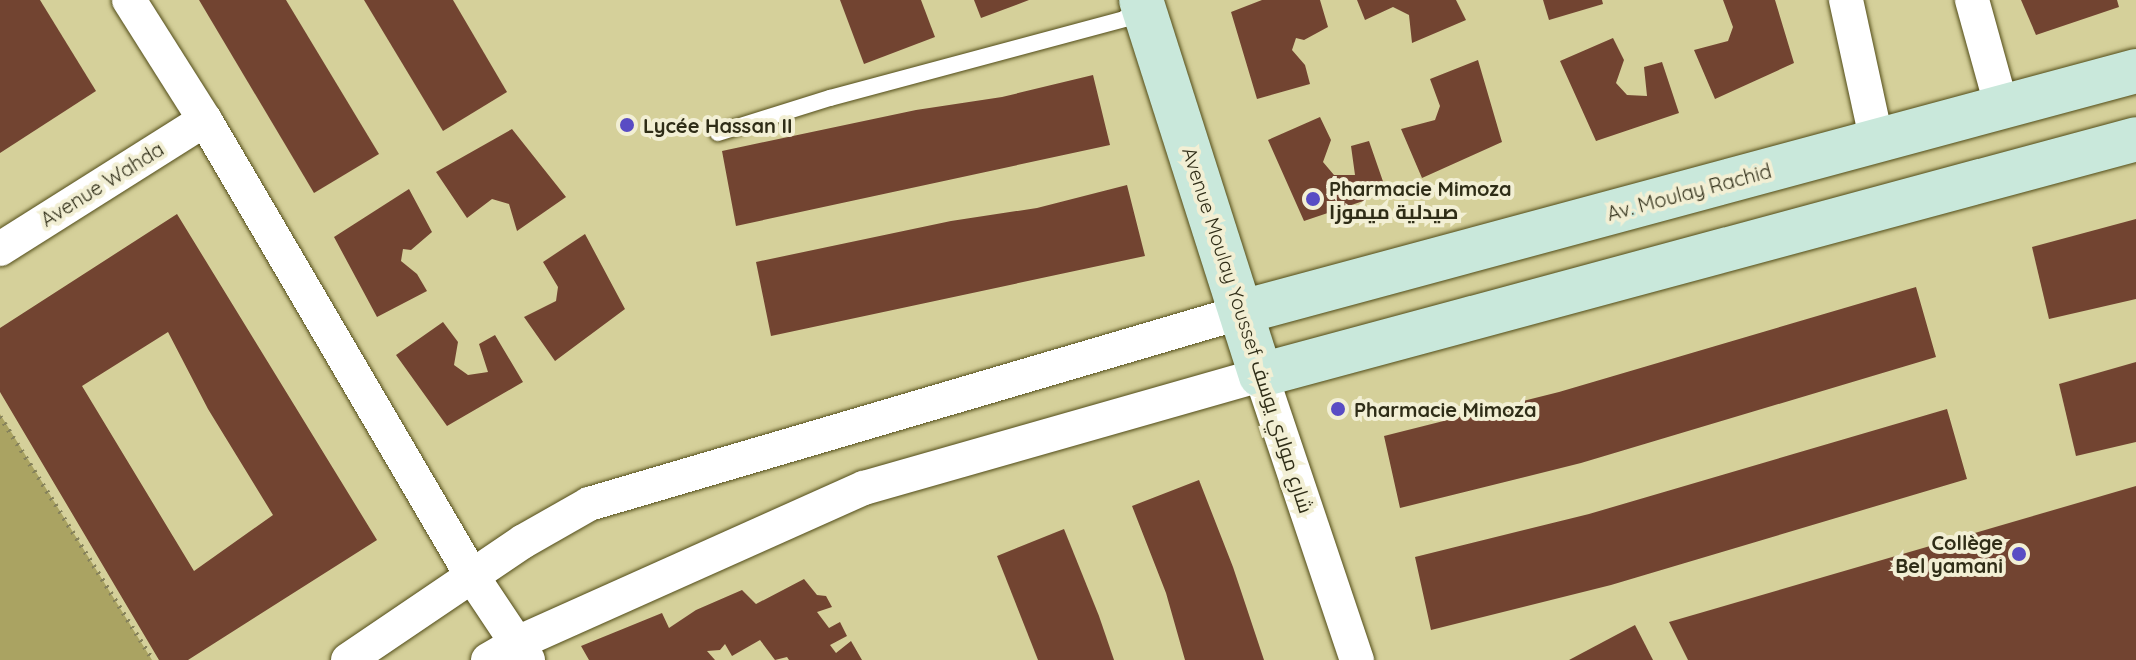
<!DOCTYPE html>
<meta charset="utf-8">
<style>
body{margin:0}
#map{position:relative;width:2136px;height:660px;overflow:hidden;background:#d5d09a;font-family:Quicksand,Cairo,sans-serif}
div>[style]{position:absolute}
.green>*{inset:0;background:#aaa362}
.building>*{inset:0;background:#724431}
.path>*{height:5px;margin-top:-2.5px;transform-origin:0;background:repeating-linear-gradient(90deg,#86825b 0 2px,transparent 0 8px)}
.roads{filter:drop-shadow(0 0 2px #524c18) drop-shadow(0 0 2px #524c18)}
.lane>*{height:16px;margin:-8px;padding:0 8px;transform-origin:8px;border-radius:8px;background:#fff}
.street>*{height:34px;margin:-17px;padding:0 17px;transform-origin:17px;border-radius:17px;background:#fff}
.secondary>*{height:44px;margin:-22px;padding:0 22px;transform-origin:22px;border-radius:22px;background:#c9e8db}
.dots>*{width:22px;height:22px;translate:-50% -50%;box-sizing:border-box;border:4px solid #f2efd4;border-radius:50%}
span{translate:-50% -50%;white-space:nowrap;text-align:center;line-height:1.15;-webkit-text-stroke:8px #f2efd4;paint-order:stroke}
.poi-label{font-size:20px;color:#2f2d17;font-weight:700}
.left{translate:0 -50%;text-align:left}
.right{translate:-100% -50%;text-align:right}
.street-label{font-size:20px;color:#2f2d17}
</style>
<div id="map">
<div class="green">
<div style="clip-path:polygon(0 414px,152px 660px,0 660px)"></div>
</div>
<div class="building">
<div style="clip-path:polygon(0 0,40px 0,96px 91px,0 153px)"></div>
<div style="clip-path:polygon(199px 0,286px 0,379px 154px,314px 193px)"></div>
<div style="clip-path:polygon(364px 0,453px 0,507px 92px,443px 131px)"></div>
<div style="clip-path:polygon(840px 0,921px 0,935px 37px,864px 64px)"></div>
<div style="clip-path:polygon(974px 0,1029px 0,981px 18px)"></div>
<div style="clip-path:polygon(1262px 0,1320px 0,1328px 27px,1304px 40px,1296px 38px,1292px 50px,1305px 65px,1310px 84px,1257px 99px,1231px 12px)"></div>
<div style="clip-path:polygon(1357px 0,1456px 0,1466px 20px,1412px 43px,1409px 15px,1393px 7px,1365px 20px)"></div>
<div style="clip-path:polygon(1543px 0,1602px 0,1603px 4px,1549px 20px)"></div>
<div style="clip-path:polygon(1723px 0,1775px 0,1794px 63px,1715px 99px,1694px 50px,1728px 41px,1733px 27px)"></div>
<div style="clip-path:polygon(2021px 0,2117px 0,2119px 7px,2036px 35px)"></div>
<div style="clip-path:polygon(1613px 38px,1624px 60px,1616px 83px,1627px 95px,1647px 96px,1644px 67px,1662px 62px,1679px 113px,1596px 141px,1560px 61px)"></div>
<div style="clip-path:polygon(1478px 60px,1502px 142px,1422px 178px,1401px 129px,1435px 120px,1440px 106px,1430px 79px)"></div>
<div style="clip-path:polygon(1093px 75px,1110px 145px,736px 226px,722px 151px,916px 110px,1002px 97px)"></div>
<div style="clip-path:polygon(1320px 117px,1331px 140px,1323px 162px,1334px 175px,1355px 175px,1351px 146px,1369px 141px,1387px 193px,1304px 221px,1268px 140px)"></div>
<div style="clip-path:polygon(512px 129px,566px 197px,517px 231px,509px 204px,492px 199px,467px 218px,436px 172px)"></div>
<div style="clip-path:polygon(1127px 185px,1145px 256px,771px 336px,756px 262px,951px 221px,1037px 208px)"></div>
<div style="clip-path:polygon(409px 189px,432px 232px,411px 250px,403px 249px,401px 261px,417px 274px,427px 291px,377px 317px,334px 237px)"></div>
<div style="clip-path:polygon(evenodd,177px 214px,377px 540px,188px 660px,159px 660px,0 392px,0 328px,177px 214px,168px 332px,208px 409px,273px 515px,194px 571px,82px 386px,168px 332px)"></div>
<div style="clip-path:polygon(2136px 219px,2136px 299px,2049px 319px,2032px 247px)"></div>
<div style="clip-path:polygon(585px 234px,625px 309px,555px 361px,524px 317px,556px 301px,558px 287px,543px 262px)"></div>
<div style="clip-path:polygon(1916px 287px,1936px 357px,1581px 463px,1400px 508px,1384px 436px,1559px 392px)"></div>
<div style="clip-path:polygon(443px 322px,458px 342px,454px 365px,468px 375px,488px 372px,479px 344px,495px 335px,523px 382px,447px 426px,396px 355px)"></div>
<div style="clip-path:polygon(2136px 362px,2136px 442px,2076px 456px,2059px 384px)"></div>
<div style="clip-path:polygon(1947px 409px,1967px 479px,1611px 585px,1431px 630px,1415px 557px,1589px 514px)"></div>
<div style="clip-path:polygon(1199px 480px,1233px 567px,1264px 660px,1185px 660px,1166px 593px,1132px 506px)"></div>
<div style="clip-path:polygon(2136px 486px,2136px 660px,1688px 660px,1669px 622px)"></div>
<div style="clip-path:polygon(1064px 529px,1099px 616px,1114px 660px,1038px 660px,997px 556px)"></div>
<div style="clip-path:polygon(804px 579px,817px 595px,826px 596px,832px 607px,817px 612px,829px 628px,840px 622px,847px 636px,830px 645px,836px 653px,851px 641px,862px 660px,789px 660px,787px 657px,775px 660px,760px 640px,732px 656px,725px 644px,720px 650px,707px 651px,715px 660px,589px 660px,581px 646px,662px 613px,669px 628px,696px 610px,742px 590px,756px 604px)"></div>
<div style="clip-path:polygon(1635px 625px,1653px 660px,1569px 660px)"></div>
</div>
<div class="path">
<div style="left:0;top:416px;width:288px;rotate:57.9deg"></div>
</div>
<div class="roads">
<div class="lane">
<div style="left:718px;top:133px;width:117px;rotate:-17.4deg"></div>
<div style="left:830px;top:98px;width:304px;rotate:-15deg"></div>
<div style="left:1124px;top:19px;width:21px;rotate:-39deg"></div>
</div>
<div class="street">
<div style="left:129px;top:0;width:142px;rotate:57.7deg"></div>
<div style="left:205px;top:120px;width:528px;rotate:59.65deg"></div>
<div style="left:472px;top:576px;width:101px;rotate:56.3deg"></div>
<div style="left:1846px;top:0;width:145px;rotate:77.7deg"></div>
<div style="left:1972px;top:0;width:112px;rotate:74.5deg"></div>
<div style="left:0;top:249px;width:242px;rotate:-32.2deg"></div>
<div style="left:348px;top:660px;width:212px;rotate:-34.1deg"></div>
<div style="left:524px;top:541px;width:75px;rotate:-29.6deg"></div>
<div style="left:589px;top:504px;width:681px;rotate:-16.38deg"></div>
<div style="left:488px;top:660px;width:34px;rotate:-30deg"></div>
<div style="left:517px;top:643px;width:380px;rotate:-24.1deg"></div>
<div style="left:864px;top:488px;width:413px;rotate:-15.9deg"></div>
<div style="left:1261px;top:375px;width:301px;rotate:71.4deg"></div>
</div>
<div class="secondary">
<div style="left:1141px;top:0;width:394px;rotate:72.3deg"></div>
<div style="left:1261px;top:375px;width:906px;rotate:-15.09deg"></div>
<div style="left:1242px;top:312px;width:926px;rotate:-15.09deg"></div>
</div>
</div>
<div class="dots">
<div style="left:627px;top:125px;background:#594cc4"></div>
<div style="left:1313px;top:199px;background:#594cc4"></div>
<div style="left:1338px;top:409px;background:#594cc4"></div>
<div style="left:2019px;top:554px;background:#594cc4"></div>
</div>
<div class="poi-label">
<span class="left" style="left:643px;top:125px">Lycée Hassan II</span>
<span class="left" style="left:1329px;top:200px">Pharmacie Mimoza<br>صيدلية ميموزا</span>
<span class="left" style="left:1354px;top:409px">Pharmacie Mimoza</span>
<span class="right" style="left:2003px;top:554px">Collège<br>Bel yamani</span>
</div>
<div class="street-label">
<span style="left:102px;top:184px;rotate:-32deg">Avenue Wahda</span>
<span style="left:1689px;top:192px;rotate:-15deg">Av. Moulay Rachid</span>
<span style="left:1248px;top:330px;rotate:72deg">Avenue Moulay Youssef شارع مولاي يوسف</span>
</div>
</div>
